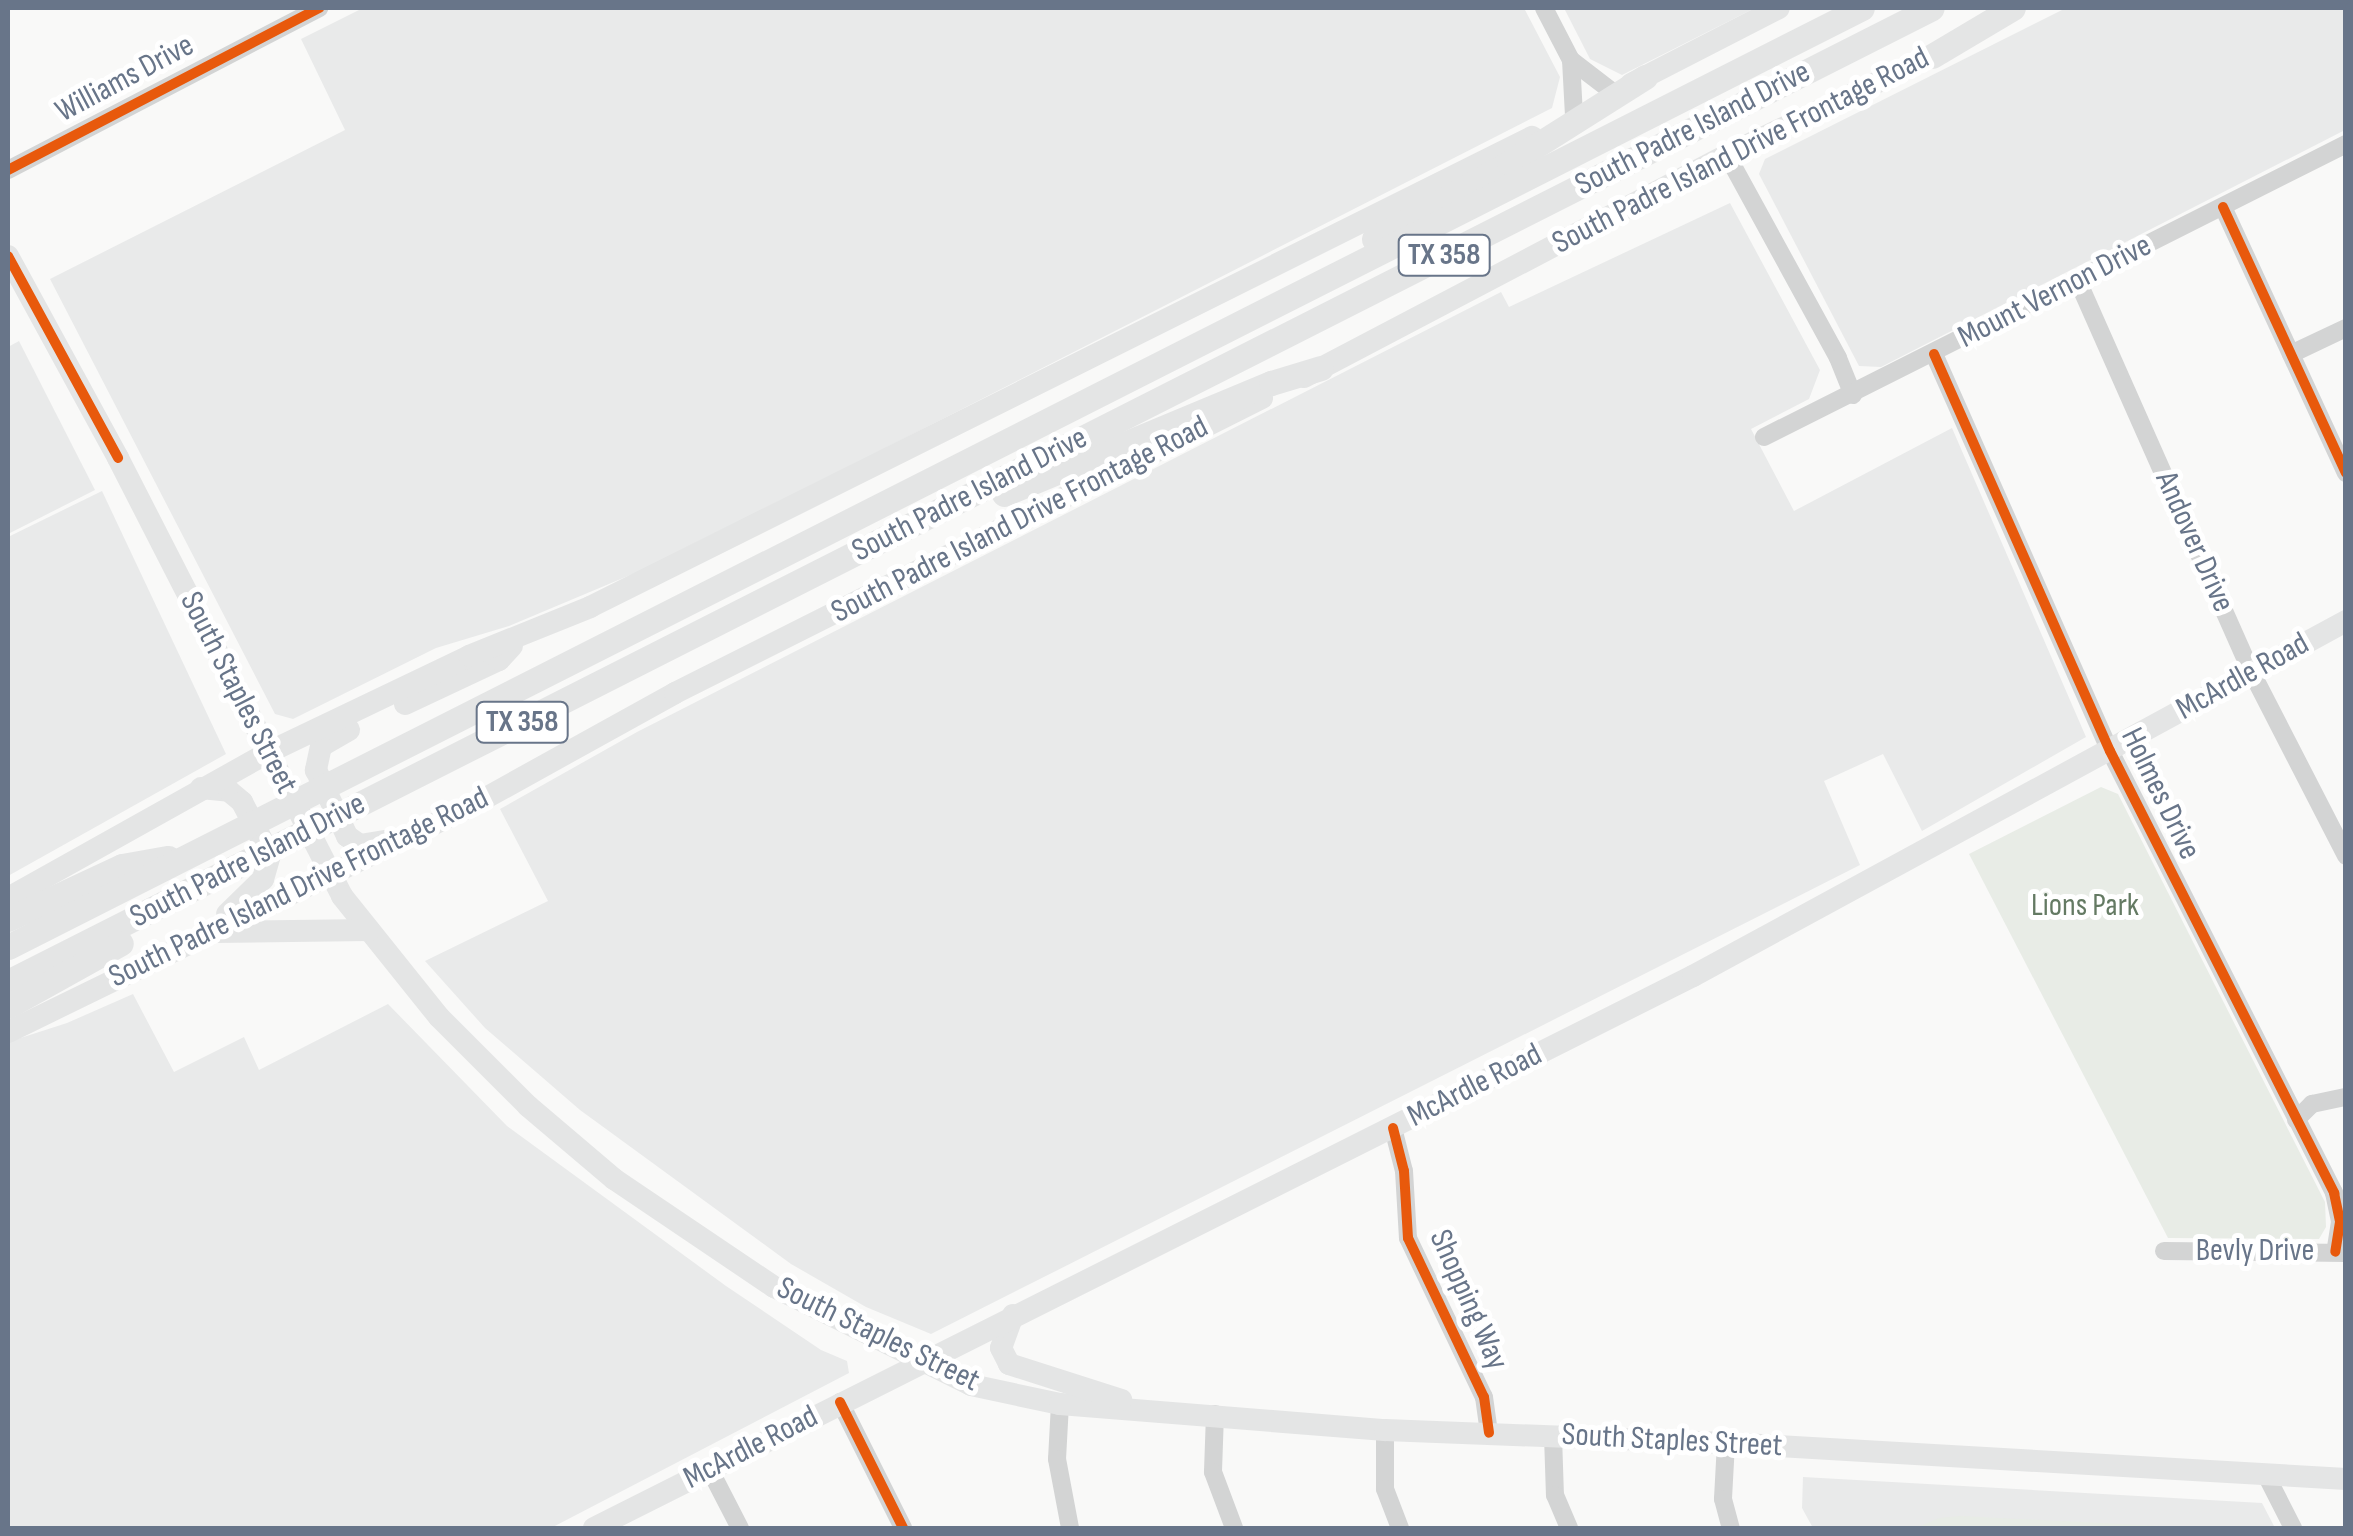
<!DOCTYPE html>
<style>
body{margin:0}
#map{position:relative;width:2353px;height:1536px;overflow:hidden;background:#f9f9f8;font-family:"Sofia Sans Condensed",sans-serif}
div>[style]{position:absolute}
.built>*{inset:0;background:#e9eaea}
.green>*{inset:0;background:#e8ece6}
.minor>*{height:18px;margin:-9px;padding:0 9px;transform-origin:9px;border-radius:9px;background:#d3d4d4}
.major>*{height:22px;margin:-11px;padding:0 11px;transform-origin:11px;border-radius:11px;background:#e4e5e5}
.highway>*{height:25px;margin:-12.5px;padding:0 12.5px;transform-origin:12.5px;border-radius:12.5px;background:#e4e5e5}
.cycleway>*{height:10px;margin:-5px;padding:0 5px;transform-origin:5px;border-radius:5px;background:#e8590c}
span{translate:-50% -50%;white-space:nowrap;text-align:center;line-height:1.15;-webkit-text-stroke:10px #fff;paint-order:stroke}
.shield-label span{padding:2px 8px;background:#fff;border:2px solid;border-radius:8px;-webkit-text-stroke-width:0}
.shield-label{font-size:30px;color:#687589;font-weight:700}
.street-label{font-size:32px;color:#687589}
.park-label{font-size:32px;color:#647a63}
.frame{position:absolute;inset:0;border:10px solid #687589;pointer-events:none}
</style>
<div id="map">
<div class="built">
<div style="clip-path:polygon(363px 8px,1524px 8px,1560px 77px,1552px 108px,666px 560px,509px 626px,436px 648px,293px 719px,275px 714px,50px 279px,345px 130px,301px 39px)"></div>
<div style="clip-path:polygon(1564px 8px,1755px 8px,1622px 75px,1590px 59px)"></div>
<div style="clip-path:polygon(2066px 8px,2345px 8px,2345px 130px,1881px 367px,1859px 366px,1759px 174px,1765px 159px)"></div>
<div style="clip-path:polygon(1730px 203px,1820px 370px,1809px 399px,1751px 429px,1794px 511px,1952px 428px,2086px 737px,1922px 831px,1883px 754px,1824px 781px,1860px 865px,931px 1334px,866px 1307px,791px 1264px,580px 1110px,485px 1028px,425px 961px,548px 901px,500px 809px,637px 732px,1501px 292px,1509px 307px)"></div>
<div style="clip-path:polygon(19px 341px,95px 490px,8px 534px,8px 347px)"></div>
<div style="clip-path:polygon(102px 491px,226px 754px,8px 876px,8px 537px)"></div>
<div style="clip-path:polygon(133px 994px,174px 1072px,244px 1037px,259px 1070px,388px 1004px,507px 1126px,726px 1286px,821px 1350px,847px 1361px,849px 1373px,551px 1528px,8px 1528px,8px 1042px,67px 1023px)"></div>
<div style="clip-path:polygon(1803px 1477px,2262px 1503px,2275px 1528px,1813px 1528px,1802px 1508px)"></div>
</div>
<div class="green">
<div style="clip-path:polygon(2101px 787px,2118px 794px,2325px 1202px,2326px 1227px,2319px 1239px,2168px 1238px,1969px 854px)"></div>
<div style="clip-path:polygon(1961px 1516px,2200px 1528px,1916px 1528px,1939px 1518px)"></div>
</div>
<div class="minor">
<div style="left:1544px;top:8px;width:59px;rotate:62.6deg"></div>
<div style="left:1571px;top:60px;width:56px;rotate:86.9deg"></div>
<div style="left:1571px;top:60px;width:54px;rotate:37.5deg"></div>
<div style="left:1727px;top:155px;width:231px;rotate:61.3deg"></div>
<div style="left:1838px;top:358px;width:40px;rotate:68deg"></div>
<div style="left:8px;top:170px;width:351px;rotate:-27.5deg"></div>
<div style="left:2223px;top:207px;width:293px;rotate:65.2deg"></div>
<div style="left:2077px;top:279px;width:429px;rotate:66.1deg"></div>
<div style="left:2251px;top:671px;width:208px;rotate:62.8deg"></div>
<div style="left:1934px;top:354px;width:434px;rotate:66.1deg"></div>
<div style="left:2110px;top:751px;width:496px;rotate:63.1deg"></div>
<div style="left:2334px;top:1193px;width:30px;rotate:78deg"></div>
<div style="left:2340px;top:1222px;width:30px;rotate:99deg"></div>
<div style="left:2291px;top:354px;width:61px;rotate:-25.3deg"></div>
<div style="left:1764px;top:437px;width:652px;rotate:-26.72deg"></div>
<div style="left:2296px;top:1120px;width:23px;rotate:-45deg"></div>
<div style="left:2312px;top:1104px;width:35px;rotate:-12deg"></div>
<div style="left:1393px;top:1128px;width:44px;rotate:75.7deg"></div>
<div style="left:1404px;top:1171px;width:67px;rotate:86.6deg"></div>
<div style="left:1408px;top:1238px;width:176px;rotate:64.5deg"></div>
<div style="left:1484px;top:1397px;width:36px;rotate:82deg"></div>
<div style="left:2164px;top:1251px;width:181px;rotate:0.6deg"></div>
<div style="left:840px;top:1402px;width:141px;rotate:63.4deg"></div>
<div style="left:1060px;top:1404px;width:55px;rotate:93.1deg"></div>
<div style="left:1057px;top:1459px;width:70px;rotate:79.3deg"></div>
<div style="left:1215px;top:1414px;width:58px;rotate:92deg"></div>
<div style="left:1213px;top:1472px;width:60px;rotate:69.4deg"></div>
<div style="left:1385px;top:1430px;width:59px;rotate:90deg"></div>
<div style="left:1385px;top:1489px;width:42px;rotate:69deg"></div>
<div style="left:1553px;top:1436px;width:59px;rotate:88.1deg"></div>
<div style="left:1555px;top:1495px;width:36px;rotate:67deg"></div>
<div style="left:1726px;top:1443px;width:56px;rotate:93.1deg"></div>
<div style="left:1723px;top:1499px;width:30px;rotate:75deg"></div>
<div style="left:710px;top:1470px;width:65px;rotate:62.7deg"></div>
<div style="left:2265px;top:1473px;width:62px;rotate:63deg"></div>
</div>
<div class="major">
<div style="left:1631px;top:84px;width:166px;rotate:-27.2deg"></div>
<div style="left:8px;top:256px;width:230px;rotate:61.4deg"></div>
<div style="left:118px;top:458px;width:492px;rotate:62.9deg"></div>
<div style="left:342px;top:896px;width:155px;rotate:51.3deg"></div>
<div style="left:439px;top:1017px;width:126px;rotate:45deg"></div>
<div style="left:528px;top:1106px;width:113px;rotate:40.3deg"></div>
<div style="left:614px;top:1179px;width:193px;rotate:34deg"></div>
<div style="left:774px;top:1287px;width:220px;rotate:26.4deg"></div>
<div style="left:971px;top:1385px;width:91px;rotate:12.1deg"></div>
<div style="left:1060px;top:1404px;width:326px;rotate:4.6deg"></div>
<div style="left:1385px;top:1430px;width:341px;rotate:2.2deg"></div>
<div style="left:1726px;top:1443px;width:621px;rotate:3.32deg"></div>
<div style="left:1304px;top:377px;width:478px;rotate:-27.7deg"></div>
<div style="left:1727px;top:155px;width:246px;rotate:-25.8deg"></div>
<div style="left:405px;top:704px;width:104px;rotate:-25.1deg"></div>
<div style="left:499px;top:660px;width:19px;rotate:-47deg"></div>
<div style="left:349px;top:730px;width:32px;rotate:150deg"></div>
<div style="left:321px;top:746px;width:25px;rotate:102deg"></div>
<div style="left:316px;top:770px;width:73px;rotate:64.8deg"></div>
<div style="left:347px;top:836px;width:16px;rotate:35deg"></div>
<div style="left:360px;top:845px;width:26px;rotate:-9deg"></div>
<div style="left:201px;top:788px;width:28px;rotate:6deg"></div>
<div style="left:229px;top:791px;width:17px;rotate:40deg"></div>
<div style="left:242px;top:802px;width:60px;rotate:62.2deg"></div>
<div style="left:270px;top:855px;width:25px;rotate:106deg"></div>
<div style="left:263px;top:879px;width:50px;rotate:135.8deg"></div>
<div style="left:8px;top:898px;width:299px;rotate:-29.2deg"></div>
<div style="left:269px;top:752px;width:222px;rotate:-25.6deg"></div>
<div style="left:469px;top:656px;width:131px;rotate:-22deg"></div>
<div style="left:590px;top:607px;width:1053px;rotate:-26.52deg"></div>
<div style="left:215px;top:932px;width:154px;rotate:-0.7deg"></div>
<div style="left:8px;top:1032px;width:517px;rotate:-26.02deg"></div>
<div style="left:473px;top:805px;width:231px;rotate:-29deg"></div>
<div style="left:675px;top:693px;width:657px;rotate:-26.68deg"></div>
<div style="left:1013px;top:1315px;width:35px;rotate:110deg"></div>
<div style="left:1001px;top:1348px;width:18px;rotate:63deg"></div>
<div style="left:1009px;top:1364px;width:118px;rotate:17.8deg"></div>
<div style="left:594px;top:1528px;width:1230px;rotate:-26.67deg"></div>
<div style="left:1693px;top:976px;width:743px;rotate:-28.53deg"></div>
</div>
<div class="highway">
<div style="left:1932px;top:56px;width:94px;rotate:-30.7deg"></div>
<div style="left:1374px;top:239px;width:155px;rotate:-29.4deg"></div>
<div style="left:1509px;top:163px;width:161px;rotate:-32.3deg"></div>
<div style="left:1004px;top:494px;width:289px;rotate:-22.6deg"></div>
<div style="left:1271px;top:383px;width:52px;rotate:-16.7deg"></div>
<div style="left:8px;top:919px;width:126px;rotate:-24.9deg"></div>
<div style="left:122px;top:866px;width:47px;rotate:-9.9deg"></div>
<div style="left:8px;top:947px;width:2078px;rotate:-26.86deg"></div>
<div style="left:8px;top:982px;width:2156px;rotate:-26.85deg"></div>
<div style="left:8px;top:1006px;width:129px;rotate:-29.1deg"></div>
</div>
<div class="cycleway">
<div style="left:8px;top:170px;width:351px;rotate:-27.5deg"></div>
<div style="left:2223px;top:207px;width:293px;rotate:65.2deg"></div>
<div style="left:8px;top:256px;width:230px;rotate:61.4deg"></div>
<div style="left:1934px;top:354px;width:434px;rotate:66.1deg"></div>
<div style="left:2110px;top:751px;width:496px;rotate:63.1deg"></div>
<div style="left:2334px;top:1193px;width:30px;rotate:78deg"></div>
<div style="left:2340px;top:1222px;width:30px;rotate:99deg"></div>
<div style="left:1393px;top:1128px;width:44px;rotate:75.7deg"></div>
<div style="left:1404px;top:1171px;width:67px;rotate:86.6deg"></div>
<div style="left:1408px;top:1238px;width:176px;rotate:64.5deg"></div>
<div style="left:1484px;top:1397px;width:36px;rotate:82deg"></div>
<div style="left:840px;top:1402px;width:141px;rotate:63.4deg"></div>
</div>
<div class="shield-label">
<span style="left:1444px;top:255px">TX 358</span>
<span style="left:522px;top:722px">TX 358</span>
</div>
<div class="street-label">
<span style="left:125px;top:79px;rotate:-28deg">Williams Drive</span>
<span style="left:1693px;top:129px;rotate:-27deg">South Padre Island Drive</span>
<span style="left:1741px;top:151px;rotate:-27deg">South Padre Island Drive Frontage Road</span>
<span style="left:2055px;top:292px;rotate:-27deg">Mount Vernon Drive</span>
<span style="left:970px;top:495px;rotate:-27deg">South Padre Island Drive</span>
<span style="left:1020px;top:520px;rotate:-27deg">South Padre Island Drive Frontage Road</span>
<span style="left:2194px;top:542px;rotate:66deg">Andover Drive</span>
<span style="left:2243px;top:677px;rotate:-29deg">McArdle Road</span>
<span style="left:238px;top:693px;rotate:63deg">South Staples Street</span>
<span style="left:2160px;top:794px;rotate:64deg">Holmes Drive</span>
<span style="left:248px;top:861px;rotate:-27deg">South Padre Island Drive</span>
<span style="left:299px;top:888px;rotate:-26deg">South Padre Island Drive Frontage Road</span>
<span style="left:1475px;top:1086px;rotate:-27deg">McArdle Road</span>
<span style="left:2255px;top:1251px">Bevly Drive</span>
<span style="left:1468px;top:1300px;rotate:66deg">Shopping Way</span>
<span style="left:878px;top:1335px;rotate:26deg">South Staples Street</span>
<span style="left:1672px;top:1441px;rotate:3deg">South Staples Street</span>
<span style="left:751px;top:1448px;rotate:-27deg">McArdle Road</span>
</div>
<div class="park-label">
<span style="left:2085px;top:906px">Lions Park</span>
</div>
<div class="frame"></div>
</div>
